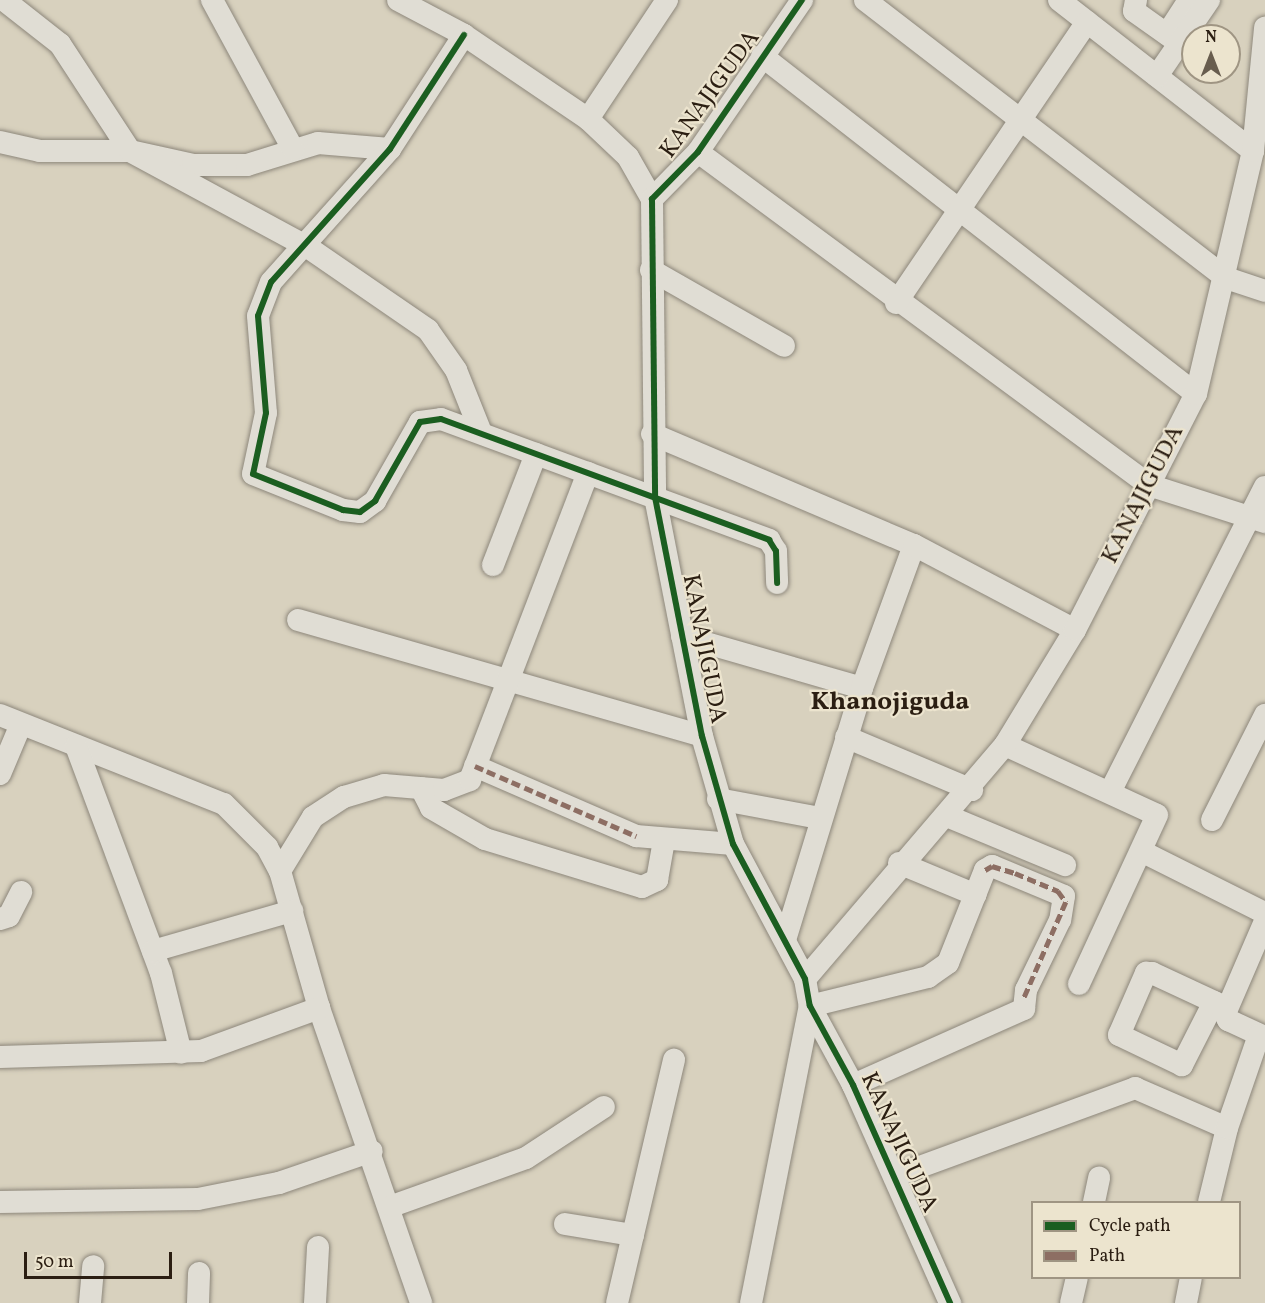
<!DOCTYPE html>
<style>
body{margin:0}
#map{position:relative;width:1265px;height:1303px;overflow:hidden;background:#d8d1be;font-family:Vollkorn,serif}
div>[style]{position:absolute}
.roads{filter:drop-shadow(0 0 2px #8d877b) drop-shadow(0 0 2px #8d877b)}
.minor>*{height:22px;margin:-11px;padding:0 11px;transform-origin:11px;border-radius:11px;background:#e0ddd4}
.quiet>*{height:4.5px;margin-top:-2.25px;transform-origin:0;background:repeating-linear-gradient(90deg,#8d6e63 0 9px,transparent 0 13.5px)}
.cycleway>*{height:6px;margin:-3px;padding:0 3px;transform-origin:3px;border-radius:3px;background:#1b5e20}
span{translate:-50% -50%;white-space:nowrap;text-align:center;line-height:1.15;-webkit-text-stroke:4.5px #ece4ce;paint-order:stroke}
.street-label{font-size:24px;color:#2b1e12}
.neighbourhood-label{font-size:26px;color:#2b1e12;font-weight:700}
.legend{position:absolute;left:1031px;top:1201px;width:210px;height:78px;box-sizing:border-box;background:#ece4ce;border:2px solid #9f9583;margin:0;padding:8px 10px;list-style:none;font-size:18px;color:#2b1e12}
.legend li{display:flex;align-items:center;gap:12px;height:30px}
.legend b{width:30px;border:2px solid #9f9583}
.north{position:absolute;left:1181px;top:24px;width:60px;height:60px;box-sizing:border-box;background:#ece4ce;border:2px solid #9f9583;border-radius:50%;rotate:0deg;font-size:16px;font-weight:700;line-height:24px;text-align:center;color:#2b1e12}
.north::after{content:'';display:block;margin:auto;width:21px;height:27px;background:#685d4e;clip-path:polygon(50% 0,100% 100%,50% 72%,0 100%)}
.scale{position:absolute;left:24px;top:1252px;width:148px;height:27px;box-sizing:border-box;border:3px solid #2b1e12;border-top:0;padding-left:8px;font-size:18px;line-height:21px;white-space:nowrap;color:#2b1e12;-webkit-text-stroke:4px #ece4ce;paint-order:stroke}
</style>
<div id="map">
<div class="roads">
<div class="minor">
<div style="left:4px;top:0;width:71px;rotate:38.2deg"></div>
<div style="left:60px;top:44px;width:128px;rotate:56.8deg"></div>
<div style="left:130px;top:151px;width:65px;rotate:12.5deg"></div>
<div style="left:193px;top:165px;width:54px"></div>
<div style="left:247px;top:165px;width:74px;rotate:-17.2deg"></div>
<div style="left:318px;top:143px;width:72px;rotate:4.8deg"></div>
<div style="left:212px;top:0;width:170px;rotate:61.5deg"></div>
<div style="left:398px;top:0;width:75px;rotate:27.9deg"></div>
<div style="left:464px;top:35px;width:150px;rotate:34.1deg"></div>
<div style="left:588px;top:119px;width:55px;rotate:43.5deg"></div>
<div style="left:628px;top:157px;width:48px;rotate:60.3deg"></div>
<div style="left:802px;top:0;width:184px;rotate:124.4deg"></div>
<div style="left:698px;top:152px;width:66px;rotate:134.4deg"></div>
<div style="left:652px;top:199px;width:298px;rotate:89.4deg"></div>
<div style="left:655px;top:497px;width:244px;rotate:78.9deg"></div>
<div style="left:702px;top:736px;width:112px;rotate:74deg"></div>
<div style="left:733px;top:844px;width:153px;rotate:61.9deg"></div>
<div style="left:805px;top:979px;width:27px;rotate:80deg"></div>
<div style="left:810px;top:1006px;width:90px;rotate:61.4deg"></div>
<div style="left:853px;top:1085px;width:239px;rotate:66deg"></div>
<div style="left:865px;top:0;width:456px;rotate:37.6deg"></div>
<div style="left:1226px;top:278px;width:41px;rotate:18.4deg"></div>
<div style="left:1059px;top:0;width:246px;rotate:37.9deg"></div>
<div style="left:1136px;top:0;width:11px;rotate:100deg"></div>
<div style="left:1134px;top:11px;width:55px;rotate:35.4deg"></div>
<div style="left:1167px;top:34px;width:40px;rotate:-57.1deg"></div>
<div style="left:464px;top:35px;width:136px;rotate:123deg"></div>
<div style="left:390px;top:149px;width:178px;rotate:131.8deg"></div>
<div style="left:271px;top:282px;width:36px;rotate:111deg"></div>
<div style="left:258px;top:316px;width:97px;rotate:85.3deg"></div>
<div style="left:266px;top:413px;width:62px;rotate:102deg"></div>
<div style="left:253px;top:474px;width:97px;rotate:21.8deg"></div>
<div style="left:343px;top:510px;width:17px;rotate:7deg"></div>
<div style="left:360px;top:512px;width:19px;rotate:-36deg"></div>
<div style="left:375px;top:501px;width:91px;rotate:-60.3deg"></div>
<div style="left:420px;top:422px;width:21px;rotate:-8deg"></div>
<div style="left:441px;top:419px;width:350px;rotate:20.2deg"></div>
<div style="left:769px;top:540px;width:13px;rotate:58deg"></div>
<div style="left:776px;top:551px;width:32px;rotate:88deg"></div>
<div style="left:762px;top:56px;width:550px;rotate:37.91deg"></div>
<div style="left:1157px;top:76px;width:92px;rotate:-55.6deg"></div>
<div style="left:588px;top:119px;width:143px;rotate:-56.4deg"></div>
<div style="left:0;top:142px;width:41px;rotate:12.7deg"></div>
<div style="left:40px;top:151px;width:90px"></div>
<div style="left:130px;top:151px;width:200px;rotate:28.4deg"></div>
<div style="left:306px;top:246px;width:148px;rotate:34.5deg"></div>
<div style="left:428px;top:330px;width:49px;rotate:55deg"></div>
<div style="left:456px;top:370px;width:65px;rotate:68.2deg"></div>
<div style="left:698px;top:152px;width:561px;rotate:36.44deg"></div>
<div style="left:1149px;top:485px;width:122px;rotate:17.7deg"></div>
<div style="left:651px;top:270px;width:153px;rotate:29.7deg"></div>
<div style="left:896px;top:303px;width:340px;rotate:-55.8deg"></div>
<div style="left:652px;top:434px;width:285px;rotate:23deg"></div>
<div style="left:493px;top:565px;width:119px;rotate:-68.8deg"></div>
<div style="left:298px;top:620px;width:420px;rotate:16deg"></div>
<div style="left:682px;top:636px;width:187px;rotate:16.1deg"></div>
<div style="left:0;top:715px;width:241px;rotate:21.7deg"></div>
<div style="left:224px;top:804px;width:61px;rotate:45deg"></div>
<div style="left:267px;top:847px;width:27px;rotate:62deg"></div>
<div style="left:280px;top:871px;width:142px;rotate:74.1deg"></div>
<div style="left:319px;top:1008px;width:312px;rotate:70.9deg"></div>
<div style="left:846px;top:737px;width:137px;rotate:22.8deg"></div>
<div style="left:1005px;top:745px;width:167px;rotate:24.7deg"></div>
<div style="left:1157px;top:815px;width:186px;rotate:114.8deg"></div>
<div style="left:76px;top:746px;width:242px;rotate:69.5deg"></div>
<div style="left:161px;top:973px;width:82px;rotate:76deg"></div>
<div style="left:475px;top:766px;width:176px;rotate:23.5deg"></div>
<div style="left:636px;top:836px;width:97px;rotate:4.7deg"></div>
<div style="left:0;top:774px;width:54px;rotate:-67.2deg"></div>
<div style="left:421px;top:788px;width:22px;rotate:63deg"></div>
<div style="left:431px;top:808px;width:62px;rotate:29.9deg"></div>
<div style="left:485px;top:839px;width:164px;rotate:17deg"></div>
<div style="left:642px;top:887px;width:17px;rotate:-25deg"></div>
<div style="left:657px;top:880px;width:39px;rotate:-80deg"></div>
<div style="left:1110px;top:792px;width:342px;rotate:-63.1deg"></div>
<div style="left:718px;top:799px;width:104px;rotate:10.6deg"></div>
<div style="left:947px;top:816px;width:128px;rotate:22.6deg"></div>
<div style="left:1212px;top:820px;width:118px;rotate:-63.2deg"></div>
<div style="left:1141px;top:851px;width:139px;rotate:26.6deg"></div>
<div style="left:899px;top:863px;width:83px;rotate:22.6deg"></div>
<div style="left:280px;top:871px;width:63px;rotate:-58.6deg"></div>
<div style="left:313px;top:817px;width:37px;rotate:-33deg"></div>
<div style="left:344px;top:797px;width:42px;rotate:-16.7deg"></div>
<div style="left:384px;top:785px;width:60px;rotate:4.8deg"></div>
<div style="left:444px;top:790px;width:28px;rotate:-21deg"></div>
<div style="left:470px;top:780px;width:329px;rotate:-69deg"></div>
<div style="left:0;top:919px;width:9px;rotate:-18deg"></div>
<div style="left:9px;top:916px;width:27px;rotate:-63deg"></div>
<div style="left:1265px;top:921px;width:101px;rotate:113.3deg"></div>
<div style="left:1225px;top:1014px;width:7px;rotate:63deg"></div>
<div style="left:1228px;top:1020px;width:41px;rotate:24.7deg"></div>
<div style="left:785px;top:940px;width:264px;rotate:-73deg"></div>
<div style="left:862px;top:688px;width:152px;rotate:-70deg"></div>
<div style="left:914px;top:545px;width:182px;rotate:27.8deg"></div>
<div style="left:153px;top:951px;width:145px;rotate:-16.1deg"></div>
<div style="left:805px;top:979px;width:308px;rotate:-49.5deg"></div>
<div style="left:1005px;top:745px;width:135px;rotate:-58.7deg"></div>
<div style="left:1075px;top:630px;width:265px;rotate:-62.9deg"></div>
<div style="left:1196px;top:394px;width:250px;rotate:-76.8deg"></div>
<div style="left:1253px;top:151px;width:124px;rotate:-84.4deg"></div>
<div style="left:1214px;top:1002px;width:71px;rotate:116.9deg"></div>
<div style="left:1182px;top:1065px;width:70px;rotate:-154.5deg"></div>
<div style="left:1119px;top:1035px;width:68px;rotate:-66.5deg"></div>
<div style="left:1146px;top:973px;width:6px"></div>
<div style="left:1152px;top:973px;width:83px;rotate:25deg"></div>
<div style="left:0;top:1057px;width:201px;rotate:-1.7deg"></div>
<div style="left:201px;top:1051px;width:126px;rotate:-20deg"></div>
<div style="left:895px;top:1176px;width:256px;rotate:-20.1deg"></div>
<div style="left:1135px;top:1088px;width:100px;rotate:23.5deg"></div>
<div style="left:0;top:1202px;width:198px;rotate:-0.9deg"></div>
<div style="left:198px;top:1199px;width:83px;rotate:-11.2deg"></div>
<div style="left:279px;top:1183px;width:98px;rotate:-19deg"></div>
<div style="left:1094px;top:1202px;width:25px;rotate:-78deg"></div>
<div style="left:1209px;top:1202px;width:76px;rotate:-76.3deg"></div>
<div style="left:1227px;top:1128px;width:98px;rotate:-71deg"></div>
<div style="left:392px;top:1206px;width:142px;rotate:-19.7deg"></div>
<div style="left:526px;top:1158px;width:93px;rotate:-33.2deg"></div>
<div style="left:565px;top:1224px;width:69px;rotate:9.2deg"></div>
<div style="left:90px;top:1303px;width:37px;rotate:-85deg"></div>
<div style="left:198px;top:1303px;width:30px;rotate:-88deg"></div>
<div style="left:315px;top:1303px;width:56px;rotate:-86.9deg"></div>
<div style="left:617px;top:1303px;width:250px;rotate:-76.8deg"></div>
<div style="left:751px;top:1303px;width:303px;rotate:-78.8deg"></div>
<div style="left:810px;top:1006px;width:122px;rotate:-13.8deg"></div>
<div style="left:928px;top:977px;width:24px;rotate:-35deg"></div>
<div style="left:948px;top:963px;width:100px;rotate:-68.3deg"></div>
<div style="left:985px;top:870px;width:8px;rotate:-30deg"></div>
<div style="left:992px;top:866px;width:78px;rotate:22.6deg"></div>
<div style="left:1064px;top:896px;width:24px;rotate:99deg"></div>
<div style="left:1060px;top:920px;width:78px;rotate:115.9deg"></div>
<div style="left:1026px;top:990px;width:19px;rotate:96deg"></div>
<div style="left:1024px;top:1009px;width:187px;rotate:156deg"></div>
<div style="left:1071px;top:1303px;width:26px;rotate:-77deg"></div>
<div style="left:1186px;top:1303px;width:25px;rotate:-79deg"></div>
</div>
</div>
<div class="quiet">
<div style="left:475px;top:766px;width:176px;rotate:23.5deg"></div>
<div style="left:985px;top:870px;width:8px;rotate:-30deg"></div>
<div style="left:992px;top:866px;width:24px;rotate:17deg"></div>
<div style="left:1015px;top:873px;width:47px;rotate:22.7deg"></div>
<div style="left:1058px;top:891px;width:14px;rotate:54deg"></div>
<div style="left:1066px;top:902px;width:105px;rotate:113.6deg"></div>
</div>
<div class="cycleway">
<div style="left:802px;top:0;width:184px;rotate:124.4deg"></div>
<div style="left:698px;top:152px;width:66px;rotate:134.4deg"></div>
<div style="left:652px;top:199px;width:298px;rotate:89.4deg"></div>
<div style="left:655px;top:497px;width:244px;rotate:78.9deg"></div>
<div style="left:702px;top:736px;width:112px;rotate:74deg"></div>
<div style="left:733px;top:844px;width:153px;rotate:61.9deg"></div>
<div style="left:805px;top:979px;width:27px;rotate:80deg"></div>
<div style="left:810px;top:1006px;width:90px;rotate:61.4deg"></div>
<div style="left:853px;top:1085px;width:239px;rotate:66deg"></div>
<div style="left:464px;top:35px;width:136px;rotate:123deg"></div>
<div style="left:390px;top:149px;width:178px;rotate:131.8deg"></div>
<div style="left:271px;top:282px;width:36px;rotate:111deg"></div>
<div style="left:258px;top:316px;width:97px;rotate:85.3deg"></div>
<div style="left:266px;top:413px;width:62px;rotate:102deg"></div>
<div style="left:253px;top:474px;width:97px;rotate:21.8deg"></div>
<div style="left:343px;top:510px;width:17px;rotate:7deg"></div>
<div style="left:360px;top:512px;width:19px;rotate:-36deg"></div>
<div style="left:375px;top:501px;width:91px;rotate:-60.3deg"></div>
<div style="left:420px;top:422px;width:21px;rotate:-8deg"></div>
<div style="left:441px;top:419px;width:350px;rotate:20.2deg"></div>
<div style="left:769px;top:540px;width:13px;rotate:58deg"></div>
<div style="left:776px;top:551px;width:32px;rotate:88deg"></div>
</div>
<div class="street-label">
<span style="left:711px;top:95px;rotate:-54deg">KANAJIGUDA</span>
<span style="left:1144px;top:495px;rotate:-63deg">KANAJIGUDA</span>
<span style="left:703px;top:649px;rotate:79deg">KANAJIGUDA</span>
<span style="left:898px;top:1143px;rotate:65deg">KANAJIGUDA</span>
</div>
<div class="neighbourhood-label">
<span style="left:890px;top:703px">Khanojiguda</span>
</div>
<ul class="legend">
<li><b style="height:8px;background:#1b5e20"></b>Cycle path</li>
<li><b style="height:8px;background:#8d6e63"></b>Path</li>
</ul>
<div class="north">N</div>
<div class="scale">50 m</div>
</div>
